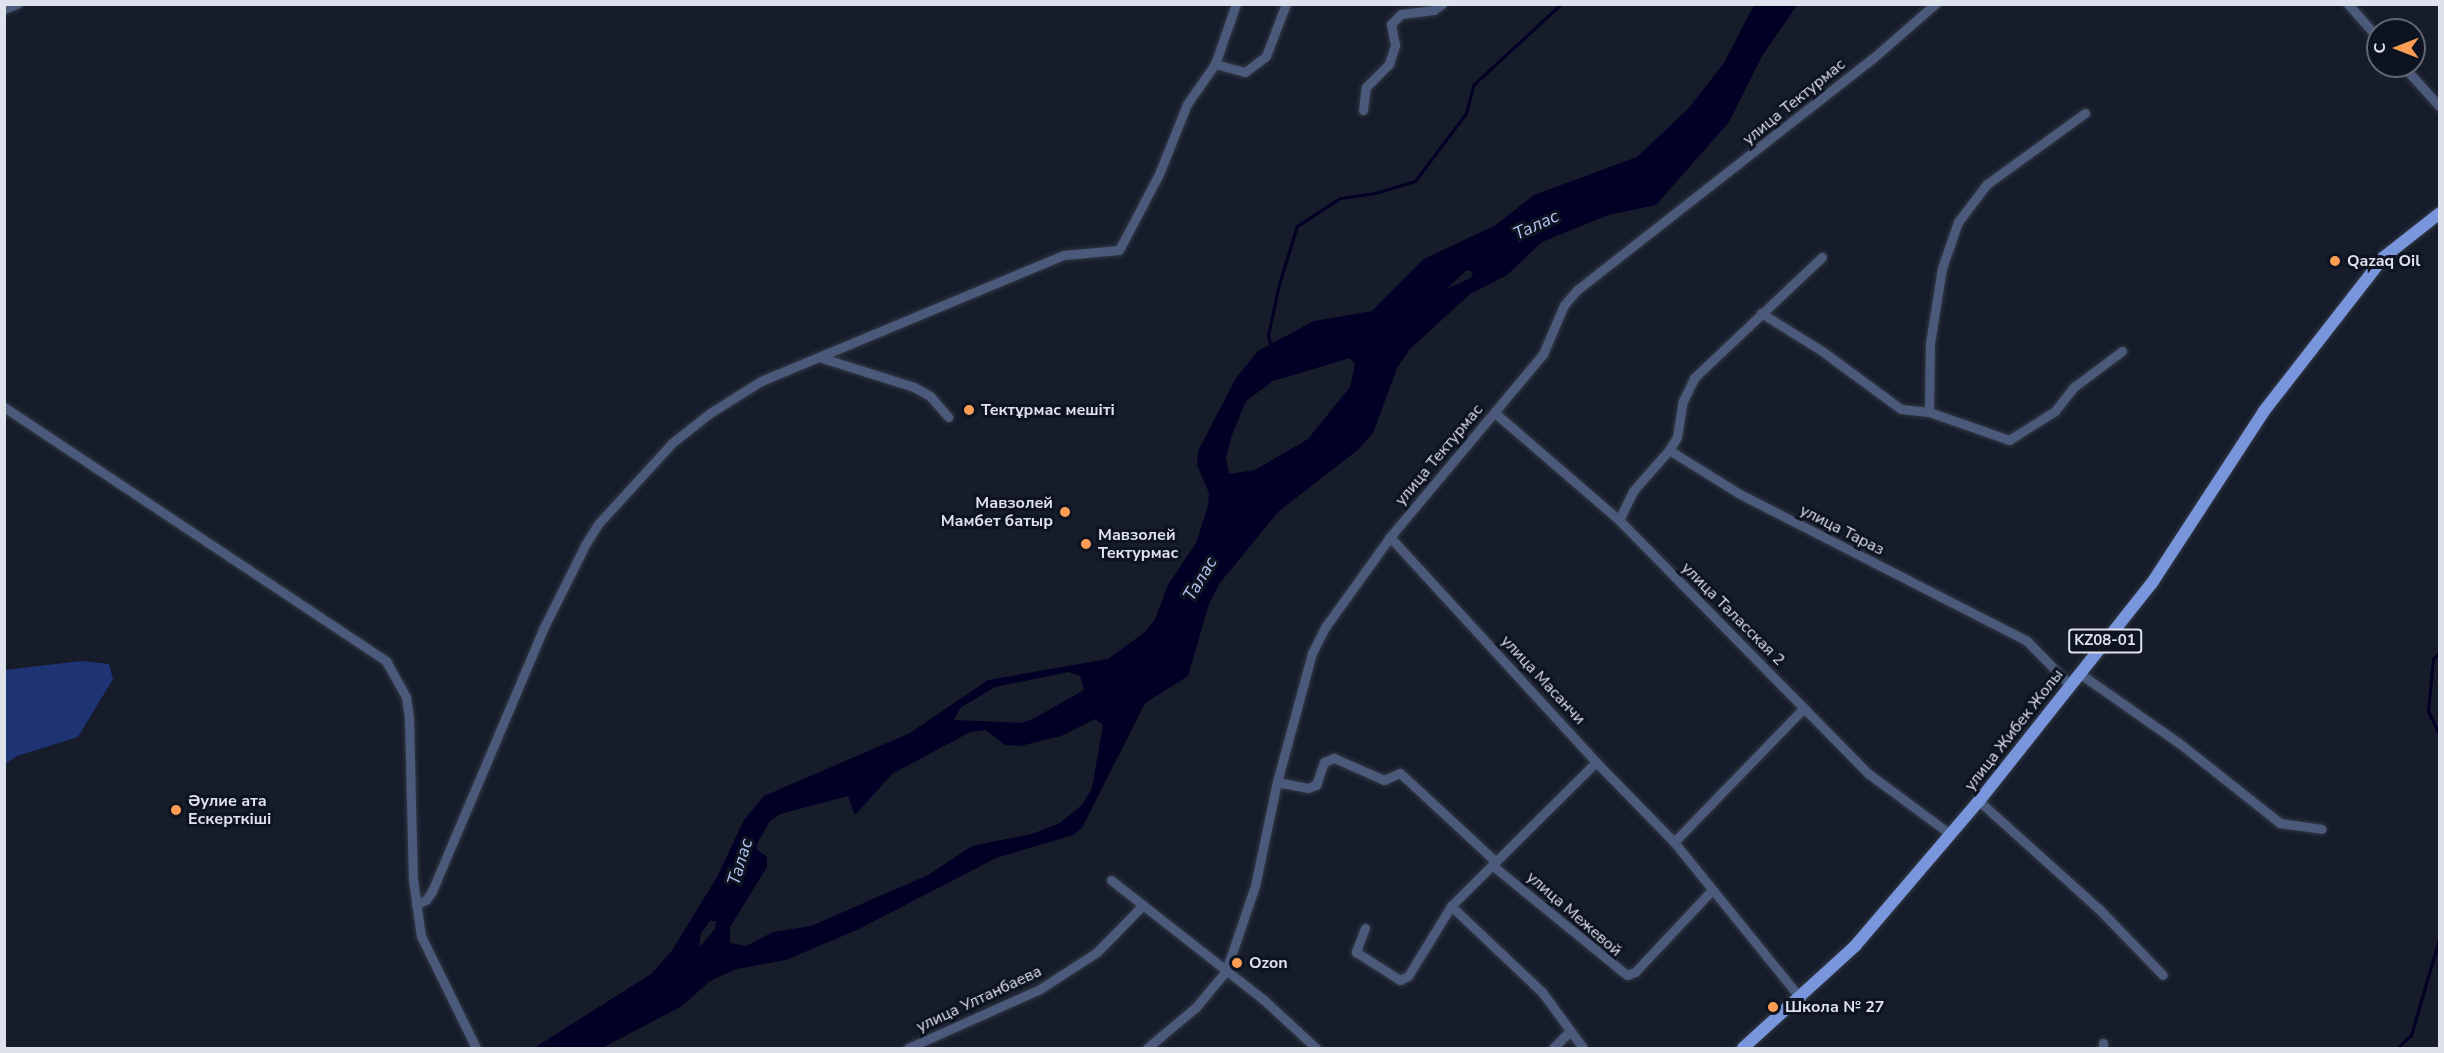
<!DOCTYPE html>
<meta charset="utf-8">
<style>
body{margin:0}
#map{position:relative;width:2444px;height:1053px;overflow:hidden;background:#161c2a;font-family:"Nunito Sans",sans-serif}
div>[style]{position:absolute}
.green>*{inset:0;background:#1e3474}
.water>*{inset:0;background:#010125}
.stream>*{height:3px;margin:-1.5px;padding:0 1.5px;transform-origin:1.5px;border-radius:1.5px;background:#010125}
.roads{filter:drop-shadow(0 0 2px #323845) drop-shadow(0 0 2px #323845)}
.minor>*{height:9px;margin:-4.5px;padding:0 4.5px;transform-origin:4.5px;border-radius:4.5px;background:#4b597b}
.major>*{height:12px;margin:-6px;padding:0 6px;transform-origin:6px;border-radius:6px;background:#7996dd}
.dots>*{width:16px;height:16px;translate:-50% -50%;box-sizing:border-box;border:3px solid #0d1320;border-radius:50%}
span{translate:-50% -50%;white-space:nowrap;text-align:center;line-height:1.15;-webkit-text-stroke:6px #0d1320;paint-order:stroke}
.shield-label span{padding:2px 4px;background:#0d1320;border:2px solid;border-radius:4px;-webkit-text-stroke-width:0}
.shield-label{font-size:15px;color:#dee2ec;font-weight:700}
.street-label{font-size:16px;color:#dee2ec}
.poi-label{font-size:16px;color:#dee2ec;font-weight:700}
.left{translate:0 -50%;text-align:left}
.right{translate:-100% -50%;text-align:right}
.water-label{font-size:18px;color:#b3c5f0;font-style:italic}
.frame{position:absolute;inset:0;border:6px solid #dee2ec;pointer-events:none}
.north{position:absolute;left:2366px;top:18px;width:60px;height:60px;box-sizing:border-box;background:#0d1320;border:2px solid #616672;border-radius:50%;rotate:270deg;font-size:16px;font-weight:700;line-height:24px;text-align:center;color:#dee2ec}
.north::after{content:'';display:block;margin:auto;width:21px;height:27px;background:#fc9d53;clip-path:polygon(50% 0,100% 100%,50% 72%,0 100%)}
</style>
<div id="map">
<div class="green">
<div style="clip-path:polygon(81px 661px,109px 664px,113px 679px,78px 737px,17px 756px,5px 764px,5px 670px)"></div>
</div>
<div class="water">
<div style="clip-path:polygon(evenodd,1754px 5px,1797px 5px,1762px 56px,1729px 122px,1656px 205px,1608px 215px,1542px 242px,1507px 275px,1470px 294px,1410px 349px,1397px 368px,1373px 433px,1359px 449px,1279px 511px,1219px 584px,1209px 604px,1188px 676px,1145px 703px,1082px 828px,1073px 835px,996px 858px,859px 929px,786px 960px,736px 969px,710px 981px,682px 1006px,602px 1048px,534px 1048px,651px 974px,671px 952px,717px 877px,744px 820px,764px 796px,910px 733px,988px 680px,1108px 659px,1145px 632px,1155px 619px,1168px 585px,1196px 543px,1208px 506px,1209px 493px,1197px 465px,1198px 451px,1236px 378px,1258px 351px,1314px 321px,1372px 311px,1424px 259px,1496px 225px,1534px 195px,1637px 157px,1688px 109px,1724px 63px,1754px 5px,1467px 270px,1473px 272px,1471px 278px,1446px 289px,1467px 270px,1754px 5px,1350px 358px,1355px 364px,1350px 387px,1308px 439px,1255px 470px,1229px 474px,1226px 457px,1232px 435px,1246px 401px,1273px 381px,1350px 358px,1754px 5px,1069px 672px,1080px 676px,1084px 690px,1033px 719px,1021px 723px,954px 720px,960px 708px,995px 687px,1069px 672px,1754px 5px,1095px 719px,1103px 725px,1092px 788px,1082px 805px,1060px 823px,1032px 834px,972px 846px,928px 875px,811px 926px,773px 932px,746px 946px,730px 943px,730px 927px,767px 867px,767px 857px,756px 849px,757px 844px,770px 821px,780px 814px,848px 796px,855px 815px,892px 774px,970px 732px,986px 730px,1005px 745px,1020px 746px,1061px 736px,1095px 719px,1754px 5px,710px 921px,716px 921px,715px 929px,699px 948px,701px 933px,710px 921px)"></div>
</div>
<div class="stream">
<div style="left:1270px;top:344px;width:9px;rotate:-103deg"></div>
<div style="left:1268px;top:335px;width:52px;rotate:-77.8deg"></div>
<div style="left:1279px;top:284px;width:61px;rotate:-72.8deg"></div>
<div style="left:1297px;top:226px;width:51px;rotate:-33.1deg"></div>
<div style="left:1340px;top:198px;width:35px;rotate:-8deg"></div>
<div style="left:1375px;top:193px;width:42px;rotate:-16.7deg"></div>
<div style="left:1415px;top:181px;width:85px;rotate:-53.1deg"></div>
<div style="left:1466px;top:113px;width:30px;rotate:-75deg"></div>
<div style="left:1474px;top:84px;width:118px;rotate:-42.6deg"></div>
<div style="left:2440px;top:652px;width:10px;rotate:135deg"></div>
<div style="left:2433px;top:659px;width:52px;rotate:95.5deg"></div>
<div style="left:2428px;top:711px;width:28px;rotate:64deg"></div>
<div style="left:2397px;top:1048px;width:19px;rotate:-43deg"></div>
<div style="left:2411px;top:1035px;width:103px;rotate:-73.7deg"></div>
</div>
<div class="roads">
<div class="minor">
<div style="left:2348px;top:4px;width:45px;rotate:48.6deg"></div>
<div style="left:4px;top:9px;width:14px;rotate:-21deg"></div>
<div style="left:1215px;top:64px;width:31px;rotate:15deg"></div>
<div style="left:1245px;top:72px;width:26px;rotate:-37deg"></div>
<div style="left:1266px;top:56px;width:56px;rotate:-69deg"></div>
<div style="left:2403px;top:66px;width:55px;rotate:47.9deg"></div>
<div style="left:1363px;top:110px;width:23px;rotate:-83deg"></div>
<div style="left:1366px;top:87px;width:33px;rotate:-45deg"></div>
<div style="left:1389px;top:64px;width:20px;rotate:-72deg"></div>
<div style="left:1395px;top:45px;width:21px;rotate:-101deg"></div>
<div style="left:1391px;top:24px;width:14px;rotate:-45deg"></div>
<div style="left:1401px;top:14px;width:33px;rotate:-7deg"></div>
<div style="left:1434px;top:10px;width:10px;rotate:-37deg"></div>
<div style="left:1761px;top:313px;width:72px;rotate:31.9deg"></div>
<div style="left:1822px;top:351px;width:98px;rotate:36.3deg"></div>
<div style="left:1901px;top:409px;width:28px;rotate:6deg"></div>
<div style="left:1929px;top:412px;width:69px;rotate:-89.2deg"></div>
<div style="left:1930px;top:343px;width:76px;rotate:-80.9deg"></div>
<div style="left:1942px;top:268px;width:49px;rotate:-70.8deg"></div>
<div style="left:1958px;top:222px;width:48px;rotate:-52.7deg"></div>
<div style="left:1987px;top:184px;width:121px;rotate:-35.9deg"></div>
<div style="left:822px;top:358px;width:96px;rotate:17.5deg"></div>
<div style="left:914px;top:387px;width:18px;rotate:29deg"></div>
<div style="left:930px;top:396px;width:28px;rotate:49deg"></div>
<div style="left:4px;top:407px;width:459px;rotate:33.6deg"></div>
<div style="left:386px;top:661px;width:41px;rotate:60.9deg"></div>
<div style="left:406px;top:697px;width:22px;rotate:82deg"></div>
<div style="left:409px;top:719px;width:161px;rotate:88.6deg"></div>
<div style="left:413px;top:880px;width:57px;rotate:81.9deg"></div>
<div style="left:421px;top:936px;width:125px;rotate:63.8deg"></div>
<div style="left:1929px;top:412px;width:85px;rotate:19.3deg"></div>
<div style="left:2009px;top:440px;width:54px;rotate:-32.2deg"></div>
<div style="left:2055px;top:411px;width:31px;rotate:-52deg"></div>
<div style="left:2074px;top:387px;width:60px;rotate:-36.9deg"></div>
<div style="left:1495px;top:413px;width:164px;rotate:40.8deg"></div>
<div style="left:1619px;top:520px;width:356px;rotate:45.5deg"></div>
<div style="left:1869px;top:774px;width:101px;rotate:36.5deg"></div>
<div style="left:1669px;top:450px;width:15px;rotate:-58deg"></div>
<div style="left:1677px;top:437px;width:36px;rotate:-81deg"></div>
<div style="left:1683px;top:401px;width:25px;rotate:-64deg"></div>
<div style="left:1694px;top:378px;width:176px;rotate:-43.4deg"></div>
<div style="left:1619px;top:520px;width:32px;rotate:-64deg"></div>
<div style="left:1633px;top:491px;width:55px;rotate:-48.7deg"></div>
<div style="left:1669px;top:450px;width:81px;rotate:31.9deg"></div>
<div style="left:1738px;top:493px;width:325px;rotate:27.1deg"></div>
<div style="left:2027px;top:641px;width:62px;rotate:45.7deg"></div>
<div style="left:1390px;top:537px;width:305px;rotate:47.5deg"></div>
<div style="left:1596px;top:762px;width:112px;rotate:45.7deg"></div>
<div style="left:1674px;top:842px;width:202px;rotate:51deg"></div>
<div style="left:2079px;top:673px;width:122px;rotate:35deg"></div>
<div style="left:2179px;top:743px;width:129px;rotate:38.4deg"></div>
<div style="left:2280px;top:823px;width:42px;rotate:8.1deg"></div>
<div style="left:1277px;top:782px;width:32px;rotate:11deg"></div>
<div style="left:1308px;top:788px;width:9px;rotate:-21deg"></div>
<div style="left:1316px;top:785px;width:24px;rotate:-71deg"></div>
<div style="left:1324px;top:762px;width:11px;rotate:-22deg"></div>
<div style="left:1334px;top:758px;width:55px;rotate:23.7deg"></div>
<div style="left:1384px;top:780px;width:17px;rotate:-24deg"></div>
<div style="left:1400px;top:773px;width:129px;rotate:42.8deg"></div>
<div style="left:1979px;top:801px;width:160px;rotate:42deg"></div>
<div style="left:2098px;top:908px;width:93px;rotate:45.9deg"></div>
<div style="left:1674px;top:842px;width:187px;rotate:-45.9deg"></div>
<div style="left:1492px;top:865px;width:174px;rotate:39.2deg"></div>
<div style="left:1627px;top:975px;width:9px;rotate:-21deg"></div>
<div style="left:1635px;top:972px;width:112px;rotate:-46.8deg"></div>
<div style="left:1111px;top:880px;width:194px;rotate:38.1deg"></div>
<div style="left:1264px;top:1000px;width:71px;rotate:42.7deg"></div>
<div style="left:416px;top:904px;width:11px;rotate:-22deg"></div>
<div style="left:426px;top:900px;width:11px;rotate:-56deg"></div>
<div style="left:432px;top:891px;width:285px;rotate:-67deg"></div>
<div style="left:543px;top:629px;width:94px;rotate:-63.4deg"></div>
<div style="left:585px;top:545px;width:26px;rotate:-58deg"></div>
<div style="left:599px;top:523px;width:108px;rotate:-47.6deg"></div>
<div style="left:672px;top:443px;width:48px;rotate:-38.3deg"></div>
<div style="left:710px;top:413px;width:60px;rotate:-32.1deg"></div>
<div style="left:761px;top:381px;width:328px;rotate:-22.6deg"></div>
<div style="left:1064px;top:255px;width:55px;rotate:-5.2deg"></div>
<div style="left:1119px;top:250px;width:86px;rotate:-62.2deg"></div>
<div style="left:1159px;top:174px;width:75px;rotate:-68.2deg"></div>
<div style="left:1187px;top:104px;width:49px;rotate:-55deg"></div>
<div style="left:1215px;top:64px;width:64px;rotate:-70.7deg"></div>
<div style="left:1451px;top:906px;width:125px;rotate:43.4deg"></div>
<div style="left:1542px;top:992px;width:69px;rotate:53.8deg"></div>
<div style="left:1365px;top:928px;width:26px;rotate:111deg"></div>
<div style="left:1356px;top:952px;width:52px;rotate:32.5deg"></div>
<div style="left:1400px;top:980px;width:9px;rotate:-27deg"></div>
<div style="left:1408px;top:976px;width:82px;rotate:-58.4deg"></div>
<div style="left:1451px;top:906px;width:204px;rotate:-44.8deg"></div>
<div style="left:2103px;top:1043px;width:5px;rotate:90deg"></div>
<div style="left:908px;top:1048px;width:145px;rotate:-24.1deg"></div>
<div style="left:1040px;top:989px;width:68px;rotate:-33deg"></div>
<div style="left:1097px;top:952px;width:66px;rotate:-45.6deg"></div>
<div style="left:1147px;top:1048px;width:64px;rotate:-39.9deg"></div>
<div style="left:1196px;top:1007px;width:47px;rotate:-50.2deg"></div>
<div style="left:1226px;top:971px;width:90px;rotate:-71.2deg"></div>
<div style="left:1255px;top:886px;width:106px;rotate:-78.1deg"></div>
<div style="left:1277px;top:782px;width:134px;rotate:-74.8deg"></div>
<div style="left:1312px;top:653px;width:30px;rotate:-63deg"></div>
<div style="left:1326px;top:626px;width:110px;rotate:-54.3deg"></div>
<div style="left:1390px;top:537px;width:239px;rotate:-50.1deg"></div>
<div style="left:1543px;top:354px;width:53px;rotate:-66.8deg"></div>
<div style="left:1564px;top:305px;width:20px;rotate:-49deg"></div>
<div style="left:1577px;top:290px;width:375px;rotate:-38.1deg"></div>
<div style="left:1872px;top:59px;width:84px;rotate:-41.1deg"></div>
<div style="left:1553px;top:1048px;width:23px;rotate:-45deg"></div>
</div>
<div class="major">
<div style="left:1743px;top:1048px;width:151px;rotate:-42.3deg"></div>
<div style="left:1855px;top:946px;width:191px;rotate:-49.5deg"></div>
<div style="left:1979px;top:801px;width:278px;rotate:-51.6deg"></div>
<div style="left:2152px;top:583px;width:205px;rotate:-56.9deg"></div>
<div style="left:2264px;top:411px;width:195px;rotate:-52.1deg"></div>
<div style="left:2384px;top:257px;width:71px;rotate:-38.2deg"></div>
</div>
</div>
<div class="dots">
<div style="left:2335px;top:261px;background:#fc9d53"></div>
<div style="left:969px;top:410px;background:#fc9d53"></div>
<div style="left:1065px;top:512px;background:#fc9d53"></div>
<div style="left:1086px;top:544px;background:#fc9d53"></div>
<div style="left:176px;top:810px;background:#fc9d53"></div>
<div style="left:1237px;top:963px;background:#fc9d53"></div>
<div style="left:1773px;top:1007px;background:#fc9d53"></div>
</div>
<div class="shield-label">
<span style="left:2105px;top:641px">KZ08-01</span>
</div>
<div class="street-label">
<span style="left:1794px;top:102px;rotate:-39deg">улица Тектурмас</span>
<span style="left:1439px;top:455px;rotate:-50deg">улица Тектурмас</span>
<span style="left:1842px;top:530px;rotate:27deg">улица Тараз</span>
<span style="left:1733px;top:614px;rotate:45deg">улица Таласская 2</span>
<span style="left:1543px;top:680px;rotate:47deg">улица Масанчи</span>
<span style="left:2014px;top:730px;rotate:-52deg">улица Жибек Жолы</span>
<span style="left:1574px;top:914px;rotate:41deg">улица Межевой</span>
<span style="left:979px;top:999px;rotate:-25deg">улица Ултанбаева</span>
</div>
<div class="poi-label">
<span class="left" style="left:2347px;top:261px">Qazaq Oil</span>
<span class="left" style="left:981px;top:410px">Тектұрмас мешіті</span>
<span class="right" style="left:1053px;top:512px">Мавзолей<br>Мамбет батыр</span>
<span class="left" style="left:1098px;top:544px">Мавзолей<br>Тектурмас</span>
<span class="left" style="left:188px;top:810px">Әулие ата<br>Ескерткіші</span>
<span class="left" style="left:1249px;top:963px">Ozon</span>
<span class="left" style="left:1785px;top:1007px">Школа № 27</span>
</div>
<div class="water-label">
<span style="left:1536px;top:225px;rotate:-25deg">Талас</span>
<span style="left:1200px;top:579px;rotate:-59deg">Талас</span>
<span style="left:740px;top:862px;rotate:-73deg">Талас</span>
</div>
<div class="frame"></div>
<div class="north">С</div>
</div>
